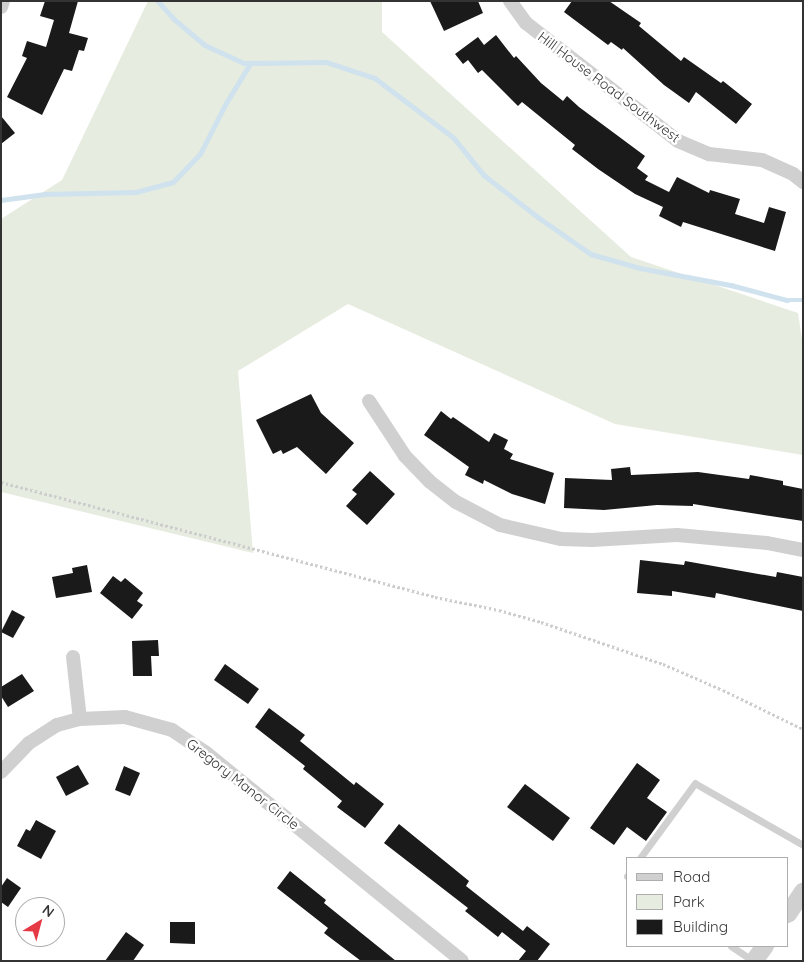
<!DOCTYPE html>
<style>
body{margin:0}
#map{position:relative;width:804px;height:962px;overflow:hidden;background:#fff;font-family:Quicksand,sans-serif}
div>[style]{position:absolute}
.green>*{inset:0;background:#e6ecdf}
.stream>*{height:4.5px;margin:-2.25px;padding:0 2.25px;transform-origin:2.25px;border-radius:2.25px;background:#cfe2ee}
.building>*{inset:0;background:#1a1a1a}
.path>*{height:2.5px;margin-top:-1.25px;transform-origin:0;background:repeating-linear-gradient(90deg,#cdcdcd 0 2.5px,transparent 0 5px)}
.service>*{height:7px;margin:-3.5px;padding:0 3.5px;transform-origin:3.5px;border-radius:3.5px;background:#d0d0d0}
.minor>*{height:14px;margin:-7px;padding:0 7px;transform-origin:7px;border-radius:7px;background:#d0d0d0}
.tertiary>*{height:18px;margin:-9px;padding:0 9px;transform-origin:9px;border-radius:9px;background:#d0d0d0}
span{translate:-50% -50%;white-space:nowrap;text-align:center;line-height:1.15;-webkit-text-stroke:5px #fff;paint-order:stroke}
.street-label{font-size:14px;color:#333}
.frame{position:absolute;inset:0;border:2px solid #333;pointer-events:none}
.legend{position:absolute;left:626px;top:857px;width:162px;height:90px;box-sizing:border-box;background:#fff;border:1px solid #adadad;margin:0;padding:6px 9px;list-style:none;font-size:15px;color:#333}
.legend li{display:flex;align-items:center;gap:10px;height:25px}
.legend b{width:25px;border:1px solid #adadad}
.north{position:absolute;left:15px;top:897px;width:50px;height:50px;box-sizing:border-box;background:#fff;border:1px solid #adadad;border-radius:50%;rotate:37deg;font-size:14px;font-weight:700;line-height:20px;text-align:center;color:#333}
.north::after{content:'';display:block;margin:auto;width:18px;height:22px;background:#e63946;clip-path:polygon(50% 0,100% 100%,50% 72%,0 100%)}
</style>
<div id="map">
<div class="green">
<div style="clip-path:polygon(148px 1px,382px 1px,382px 32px,631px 257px,798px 313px,803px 346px,803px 455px,615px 424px,348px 304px,238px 371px,253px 553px,1px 492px,1px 219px,62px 180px)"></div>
</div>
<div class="stream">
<div style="left:158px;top:1px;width:24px;rotate:48deg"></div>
<div style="left:174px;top:19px;width:40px;rotate:40deg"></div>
<div style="left:205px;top:45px;width:43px;rotate:24.8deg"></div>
<div style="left:244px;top:63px;width:82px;rotate:-0.7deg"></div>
<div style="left:326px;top:62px;width:52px;rotate:18.1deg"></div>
<div style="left:375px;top:78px;width:99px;rotate:37.2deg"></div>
<div style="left:454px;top:138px;width:48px;rotate:51deg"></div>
<div style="left:484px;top:175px;width:68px;rotate:37.9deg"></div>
<div style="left:538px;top:217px;width:65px;rotate:34.9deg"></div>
<div style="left:591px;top:254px;width:51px;rotate:15.9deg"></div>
<div style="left:640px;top:268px;width:93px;rotate:10.6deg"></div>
<div style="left:731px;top:285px;width:58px;rotate:15deg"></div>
<div style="left:787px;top:300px;width:16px"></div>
<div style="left:1px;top:200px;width:44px;rotate:-7.8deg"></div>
<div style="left:45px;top:194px;width:91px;rotate:-1.3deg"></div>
<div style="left:136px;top:192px;width:38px;rotate:-15deg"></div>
<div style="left:173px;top:182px;width:39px;rotate:-46deg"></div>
<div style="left:200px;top:154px;width:57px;rotate:-63deg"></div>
<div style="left:226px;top:103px;width:46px;rotate:-58.4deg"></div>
</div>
<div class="building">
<div style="clip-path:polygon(45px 1px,78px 1px,69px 33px,88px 38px,84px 51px,79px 50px,72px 71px,64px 69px,42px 115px,7px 97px,27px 58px,22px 56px,27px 41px,46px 47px,54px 20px,40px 16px)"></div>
<div style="clip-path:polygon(430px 1px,478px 1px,483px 13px,444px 31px)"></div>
<div style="clip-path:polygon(572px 1px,609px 1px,641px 23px,639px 26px,681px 61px,684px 57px,721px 83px,723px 81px,752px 104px,736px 124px,696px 92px,689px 103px,664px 85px,623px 48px,622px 50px,611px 42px,608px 45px,564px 12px)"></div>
<div style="clip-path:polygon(496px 35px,514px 58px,516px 56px,541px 83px,563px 101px,567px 96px,579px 107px,645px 156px,637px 168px,648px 176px,645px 180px,669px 192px,677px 177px,709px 193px,710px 190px,740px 199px,735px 214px,764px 223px,769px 207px,786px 212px,775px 251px,683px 222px,681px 227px,659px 216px,663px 207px,635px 194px,598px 169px,572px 149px,575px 145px,522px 102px,518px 106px,482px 70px,478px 73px,468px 60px,463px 64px,455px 54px,478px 37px,484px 45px)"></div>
<div style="clip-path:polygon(1px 116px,15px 133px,1px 144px)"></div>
<div style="clip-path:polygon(311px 394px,321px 413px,354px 443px,326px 474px,297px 447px,283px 454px,281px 450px,273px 454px,256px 420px)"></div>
<div style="clip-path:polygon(441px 411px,451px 419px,453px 417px,489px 442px,494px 433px,508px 440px,504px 449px,513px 454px,510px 459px,554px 473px,545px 504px,512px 494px,484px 480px,483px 484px,465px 475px,469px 467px,424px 435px)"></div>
<div style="clip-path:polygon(630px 467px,631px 475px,698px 472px,749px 479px,750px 475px,783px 481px,783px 485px,803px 489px,803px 521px,693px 504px,693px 506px,657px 505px,604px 510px,564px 508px,565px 478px,612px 480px,611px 469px)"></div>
<div style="clip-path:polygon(370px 471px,395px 494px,367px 525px,346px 506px,357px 494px,352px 490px)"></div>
<div style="clip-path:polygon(640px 560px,684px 565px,685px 561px,776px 577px,777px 572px,803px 577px,803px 611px,716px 593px,715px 598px,672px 591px,672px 596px,637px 593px)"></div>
<div style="clip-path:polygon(87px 565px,92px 592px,56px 598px,52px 577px,73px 573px,72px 568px)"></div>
<div style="clip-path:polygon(113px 576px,121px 582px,125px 578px,143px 593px,137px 601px,143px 605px,132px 619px,100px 593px)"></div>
<div style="clip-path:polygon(12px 610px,25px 617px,13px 638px,1px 632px)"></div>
<div style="clip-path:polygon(158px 640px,159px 656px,151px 656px,152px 676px,133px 676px,132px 641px)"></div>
<div style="clip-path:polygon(225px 664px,259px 689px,248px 704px,214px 680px)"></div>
<div style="clip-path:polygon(22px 674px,34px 691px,8px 707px,1px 696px,1px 687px)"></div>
<div style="clip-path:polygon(269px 708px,305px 735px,300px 741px,354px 785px,356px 782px,384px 804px,365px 828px,337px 807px,342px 801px,303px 769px,305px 766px,255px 727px)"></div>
<div style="clip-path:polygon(637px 763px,660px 780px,647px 798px,667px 812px,646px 841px,627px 827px,614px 845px,590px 828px)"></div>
<div style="clip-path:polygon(78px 765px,89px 784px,66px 796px,56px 777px)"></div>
<div style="clip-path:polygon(124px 766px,140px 773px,130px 796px,115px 790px)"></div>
<div style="clip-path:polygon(525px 784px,570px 818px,553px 841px,507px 807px)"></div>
<div style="clip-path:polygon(36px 820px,56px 831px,41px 859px,17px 846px,26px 829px,30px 831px)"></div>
<div style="clip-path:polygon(399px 824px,469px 881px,466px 886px,523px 931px,527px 926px,550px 944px,537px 961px,518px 961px,526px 951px,502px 932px,498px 937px,465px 911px,468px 908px,384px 843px)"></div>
<div style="clip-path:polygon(290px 871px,326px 900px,324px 903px,396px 961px,361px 961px,324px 933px,328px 928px,277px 888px)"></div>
<div style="clip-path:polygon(7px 878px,21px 888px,8px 907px,1px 902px,1px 887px)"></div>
<div style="clip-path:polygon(170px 922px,195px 922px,195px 944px,170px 943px)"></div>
<div style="clip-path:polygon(126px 932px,144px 945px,133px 961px,105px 961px)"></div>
</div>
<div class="path">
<div style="left:1px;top:482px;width:449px;rotate:14.8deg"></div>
<div style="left:435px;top:597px;width:65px;rotate:11.5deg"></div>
<div style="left:499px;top:610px;width:44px;rotate:15.9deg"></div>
<div style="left:541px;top:622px;width:129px;rotate:19deg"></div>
<div style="left:663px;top:664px;width:65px;rotate:23.4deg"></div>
<div style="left:723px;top:690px;width:89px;rotate:26deg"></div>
</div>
<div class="service">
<div style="left:698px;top:785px;width:121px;rotate:29.7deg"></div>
<div style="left:640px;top:858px;width:93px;rotate:-53.7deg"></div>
<div style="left:627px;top:876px;width:1px"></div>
<div style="left:731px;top:946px;width:27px;rotate:34deg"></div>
</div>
<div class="minor">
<div style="left:510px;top:1px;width:27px;rotate:54deg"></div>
<div style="left:526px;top:23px;width:192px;rotate:37.8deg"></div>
<div style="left:678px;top:141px;width:34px;rotate:23deg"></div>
<div style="left:709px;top:154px;width:53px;rotate:6.5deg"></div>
<div style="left:762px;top:160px;width:34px;rotate:24deg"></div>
<div style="left:793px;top:174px;width:13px;rotate:39deg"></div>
<div style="left:1px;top:7px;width:6px;rotate:-72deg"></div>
<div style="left:369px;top:401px;width:66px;rotate:56.8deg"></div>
<div style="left:405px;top:456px;width:35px;rotate:46deg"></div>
<div style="left:429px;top:481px;width:34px;rotate:38deg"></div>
<div style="left:456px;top:502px;width:50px;rotate:27.6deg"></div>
<div style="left:500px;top:525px;width:63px;rotate:12.9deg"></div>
<div style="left:561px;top:539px;width:31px;rotate:2deg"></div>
<div style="left:592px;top:540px;width:85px;rotate:-3.4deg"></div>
<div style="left:677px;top:535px;width:90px;rotate:5.1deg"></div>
<div style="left:767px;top:543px;width:37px;rotate:11deg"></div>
<div style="left:73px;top:657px;width:62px;rotate:83.6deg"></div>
<div style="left:1px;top:772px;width:40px;rotate:-46deg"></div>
<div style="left:29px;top:743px;width:33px;rotate:-33deg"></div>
<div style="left:57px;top:725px;width:24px;rotate:-15deg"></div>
<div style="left:80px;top:719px;width:45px;rotate:-2.5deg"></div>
<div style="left:125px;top:717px;width:49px;rotate:15.5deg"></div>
<div style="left:172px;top:730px;width:40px;rotate:34deg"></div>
<div style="left:205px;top:752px;width:331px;rotate:39.1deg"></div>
</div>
<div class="tertiary">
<div style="left:788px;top:914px;width:27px;rotate:-56deg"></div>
<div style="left:754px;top:961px;width:19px;rotate:-54deg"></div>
</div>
<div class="street-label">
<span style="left:609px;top:87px;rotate:37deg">Hill House Road Southwest</span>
<span style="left:243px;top:784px;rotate:38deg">Gregory Manor Circle</span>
</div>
<div class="frame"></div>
<ul class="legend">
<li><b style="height:6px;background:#d0d0d0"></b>Road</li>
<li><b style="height:14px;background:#e6ecdf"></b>Park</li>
<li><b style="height:14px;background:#1a1a1a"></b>Building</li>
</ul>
<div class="north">N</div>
</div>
